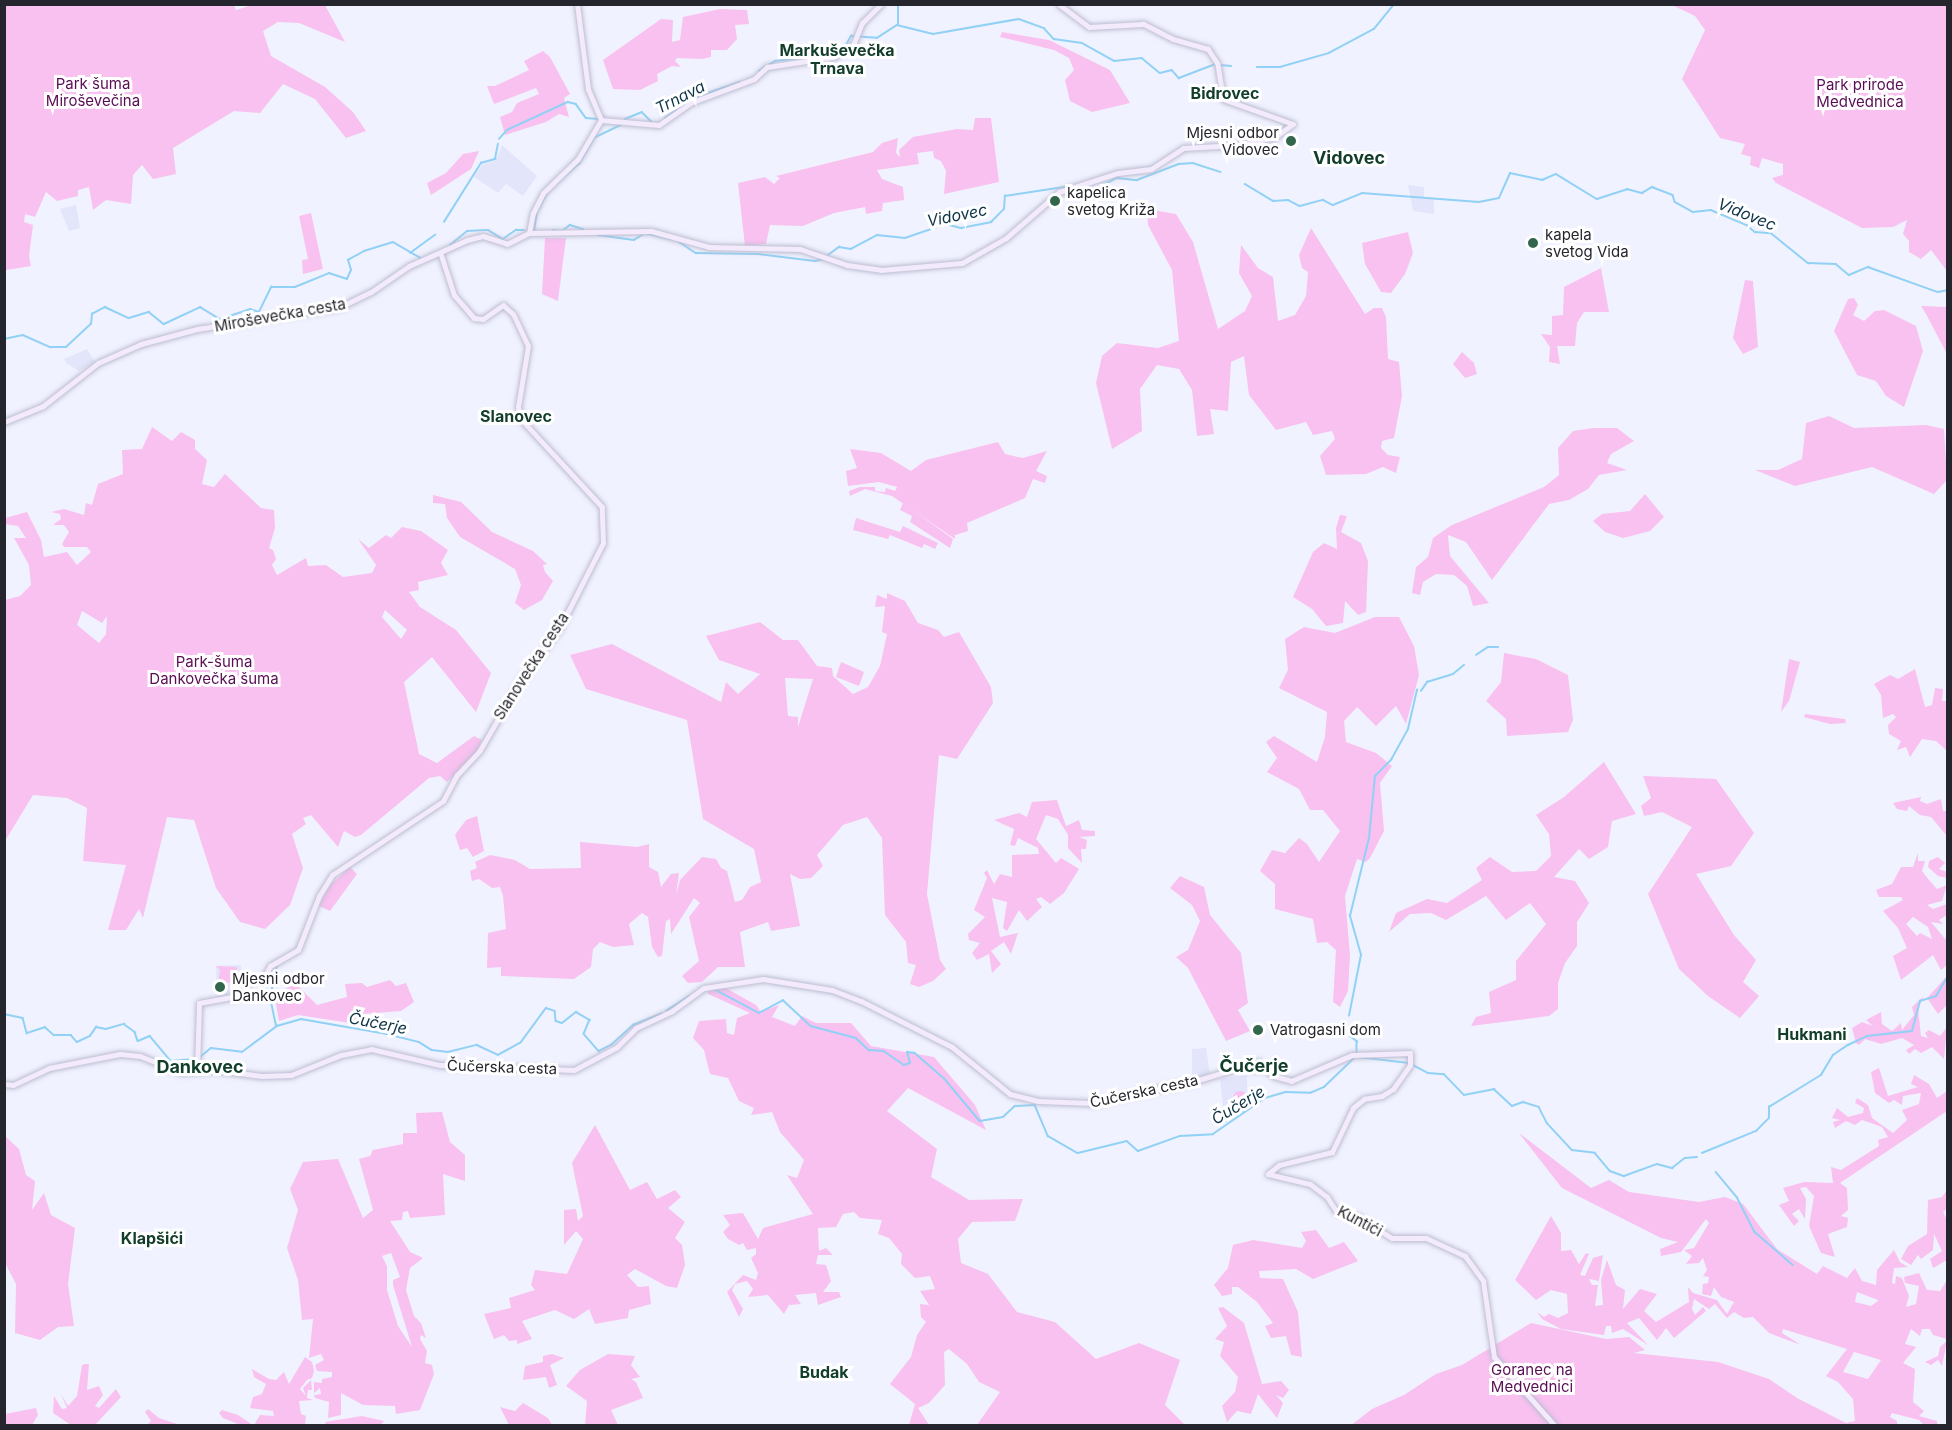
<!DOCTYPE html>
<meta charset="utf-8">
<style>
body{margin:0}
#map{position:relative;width:1952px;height:1430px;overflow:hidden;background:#f1f2ff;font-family:Inter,sans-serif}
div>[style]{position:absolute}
.built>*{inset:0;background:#e3e5fb}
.green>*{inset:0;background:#f8c1f0}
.round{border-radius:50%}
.stream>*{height:1.5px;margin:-0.75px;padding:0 0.75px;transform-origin:0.75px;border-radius:0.75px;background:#90d1f5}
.roads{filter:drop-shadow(0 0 2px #bcbdd1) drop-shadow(0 0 2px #bcbdd1)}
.secondary>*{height:5px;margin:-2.5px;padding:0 2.5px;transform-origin:2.5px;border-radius:2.5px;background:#f3eafc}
.dots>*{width:16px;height:16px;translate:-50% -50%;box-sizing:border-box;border:3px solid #fff;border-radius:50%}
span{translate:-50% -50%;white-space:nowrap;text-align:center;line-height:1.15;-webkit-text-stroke:6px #fff;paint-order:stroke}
.park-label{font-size:15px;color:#590d54}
.poi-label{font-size:15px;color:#25252d}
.right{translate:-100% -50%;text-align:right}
.left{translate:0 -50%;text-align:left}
.street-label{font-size:15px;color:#25252d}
.neighbourhood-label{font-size:16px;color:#113d2a;font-weight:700}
.water-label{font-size:16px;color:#0e3447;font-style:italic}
.quarter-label{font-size:18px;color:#113d2a;font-weight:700}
.frame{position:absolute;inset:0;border:6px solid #25252d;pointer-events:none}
</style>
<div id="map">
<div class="built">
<div style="clip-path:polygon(502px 145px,537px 176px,523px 196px,506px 184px,498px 193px,474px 177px,482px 165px,496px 160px)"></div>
<div style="clip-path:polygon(1408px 185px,1424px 187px,1424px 198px,1434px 199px,1434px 214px,1413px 211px)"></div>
<div style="clip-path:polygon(76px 205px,80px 228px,69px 231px,60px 209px)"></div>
<div style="clip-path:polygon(87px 349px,95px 362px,79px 371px,66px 363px,64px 359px)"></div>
<div style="clip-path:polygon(241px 965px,244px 993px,217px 998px,216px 966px)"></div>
<div style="clip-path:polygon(1206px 1048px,1210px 1074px,1192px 1079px,1192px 1049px)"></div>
<div style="clip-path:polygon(1247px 1075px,1247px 1111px,1225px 1123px,1220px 1079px)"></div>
</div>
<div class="green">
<div style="clip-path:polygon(234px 5px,236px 10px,252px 5px,325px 5px,345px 42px,299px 23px,278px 22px,263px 31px,271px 56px,325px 87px,353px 112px,366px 131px,346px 138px,315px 99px,283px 84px,260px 113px,234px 111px,173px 148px,176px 174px,153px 179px,142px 165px,133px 175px,131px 204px,106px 200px,93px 210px,89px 187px,78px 190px,78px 196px,57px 201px,46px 192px,35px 217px,25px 214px,24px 222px,33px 225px,29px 256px,31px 266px,6px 270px,5px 5px)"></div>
<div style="clip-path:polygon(1672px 5px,1947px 5px,1947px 271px,1931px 250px,1921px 259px,1909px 252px,1909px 241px,1903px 234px,1907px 220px,1893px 227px,1862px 228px,1776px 183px,1772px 178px,1783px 175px,1783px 164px,1762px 158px,1759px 168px,1750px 165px,1751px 157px,1741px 154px,1745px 144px,1720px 138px,1682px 79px,1705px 30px,1695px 16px)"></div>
<div style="clip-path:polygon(720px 9px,747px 10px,749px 24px,735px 25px,737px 39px,727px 50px,711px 50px,711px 57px,702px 59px,677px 58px,675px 61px,681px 67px,672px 66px,657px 74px,658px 81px,640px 90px,613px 89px,603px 60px,661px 19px,673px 20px,672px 42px,680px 40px,683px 17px)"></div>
<div style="clip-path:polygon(1002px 32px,1049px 40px,1110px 70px,1130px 103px,1092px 112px,1070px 101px,1065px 80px,1074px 70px,1069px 58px,1054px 50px,1000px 37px)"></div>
<div style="clip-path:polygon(543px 51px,550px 57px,570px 94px,564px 98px,569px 117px,559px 114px,546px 122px,505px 135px,500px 117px,512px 112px,517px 103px,539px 94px,536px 88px,494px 104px,487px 86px,495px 86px,529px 70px,524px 61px)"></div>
<div style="clip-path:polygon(975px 118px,991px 118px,999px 182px,944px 194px,946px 171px,941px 161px,934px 158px,933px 151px,917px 153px,919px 164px,877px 170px,882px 179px,903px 187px,904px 200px,883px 203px,882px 211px,866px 214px,865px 207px,834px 213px,803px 226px,770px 225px,766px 244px,745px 246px,738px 183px,765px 177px,774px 184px,780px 178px,776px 176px,873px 152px,882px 143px,898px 138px,896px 153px,900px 157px,899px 150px,913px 137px,957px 129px,973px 130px)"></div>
<div style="clip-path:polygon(479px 151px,471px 169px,431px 195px,427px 183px,446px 173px,463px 154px)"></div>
<div style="clip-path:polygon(1147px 209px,1176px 214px,1193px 242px,1218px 329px,1245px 311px,1252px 296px,1239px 273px,1241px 245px,1258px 268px,1273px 277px,1278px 321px,1295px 315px,1306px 296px,1308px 272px,1302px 268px,1299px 255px,1311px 228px,1365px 314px,1374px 308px,1382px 308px,1386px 317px,1388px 359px,1399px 362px,1402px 396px,1394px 438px,1382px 441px,1381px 448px,1388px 455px,1400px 457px,1396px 473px,1383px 467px,1366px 474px,1326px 475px,1320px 456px,1335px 439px,1332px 431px,1313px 435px,1306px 422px,1276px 430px,1249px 395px,1244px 356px,1231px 362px,1228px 411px,1210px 409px,1214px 434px,1197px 436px,1192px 390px,1179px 369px,1157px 365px,1140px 389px,1142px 431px,1112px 449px,1096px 383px,1102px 356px,1117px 343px,1158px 348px,1179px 341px,1172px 270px,1148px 225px)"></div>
<div style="clip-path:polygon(311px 213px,323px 269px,303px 274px,302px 260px,308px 259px,299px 216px)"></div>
<div style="clip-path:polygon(1408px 232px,1413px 253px,1405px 274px,1391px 293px,1381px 292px,1365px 264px,1362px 243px)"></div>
<div style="clip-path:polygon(545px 238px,566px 238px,558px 301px,542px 294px)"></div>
<div style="clip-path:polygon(1601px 268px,1609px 312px,1584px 312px,1577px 323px,1575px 346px,1557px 346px,1560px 364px,1549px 362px,1550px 347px,1541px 334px,1552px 335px,1552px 316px,1563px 315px,1564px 287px)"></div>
<div style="clip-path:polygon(1745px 280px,1753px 281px,1758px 347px,1743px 354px,1733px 338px)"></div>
<div style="clip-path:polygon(1854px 298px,1858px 305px,1853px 315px,1864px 321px,1875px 311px,1884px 310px,1916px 326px,1923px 351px,1904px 407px,1886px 396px,1876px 381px,1857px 375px,1834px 331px,1848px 299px)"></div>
<div style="clip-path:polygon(1921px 306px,1947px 307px,1947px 354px,1926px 314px)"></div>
<div style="clip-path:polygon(1462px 352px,1474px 363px,1477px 374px,1465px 378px,1453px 364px)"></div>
<div style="clip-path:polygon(1829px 416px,1854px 428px,1926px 425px,1944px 429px,1947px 480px,1934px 494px,1872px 467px,1795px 486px,1755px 470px,1778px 470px,1802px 459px,1806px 423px)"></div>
<div style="clip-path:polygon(evenodd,152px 427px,172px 441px,181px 432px,195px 440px,195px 449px,207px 460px,202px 484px,214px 487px,225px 474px,261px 508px,274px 510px,275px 528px,269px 548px,273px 550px,276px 559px,272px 565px,277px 575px,306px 558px,308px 566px,326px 565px,343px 577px,372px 573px,376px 565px,358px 539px,369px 548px,386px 535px,391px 538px,402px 527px,421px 531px,448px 550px,441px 563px,448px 575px,418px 582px,419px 590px,409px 592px,420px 607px,456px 630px,491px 673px,476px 712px,432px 657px,404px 682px,419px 754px,437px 763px,474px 736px,482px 740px,475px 754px,447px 782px,440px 776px,429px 778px,361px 835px,355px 837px,344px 831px,338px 847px,311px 815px,303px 818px,306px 824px,292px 834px,303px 868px,290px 905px,265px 929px,240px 922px,216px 888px,194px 820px,167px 817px,143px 918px,139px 909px,126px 930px,108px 930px,126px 865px,83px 861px,87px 808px,67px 798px,33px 795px,5px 841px,5px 600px,20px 596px,31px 585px,29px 565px,14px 538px,26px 538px,18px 526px,5px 524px,5px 518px,27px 512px,41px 540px,44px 557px,67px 552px,77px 565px,91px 552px,87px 547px,64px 547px,62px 544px,69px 532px,64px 525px,53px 525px,61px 519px,60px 514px,51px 512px,64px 509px,84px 515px,86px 503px,92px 505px,98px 484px,123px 474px,122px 450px,142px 449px,152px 427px,385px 610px,407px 630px,401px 639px,382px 617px,385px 610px,152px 427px,82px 611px,102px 623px,107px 616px,106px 634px,99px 643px,77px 625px,82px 611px)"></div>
<div style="clip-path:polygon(1594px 428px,1617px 428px,1634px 441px,1611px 454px,1607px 463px,1627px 470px,1599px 475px,1588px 489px,1569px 500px,1549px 504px,1492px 580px,1466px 542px,1448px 535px,1450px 556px,1489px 603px,1473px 606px,1467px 586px,1454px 575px,1436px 574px,1423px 582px,1420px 595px,1412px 593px,1416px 567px,1428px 557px,1433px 538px,1452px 525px,1544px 487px,1559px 475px,1558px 448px,1573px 431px)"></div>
<div style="clip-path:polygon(998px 442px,1005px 454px,1023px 458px,1047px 451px,1036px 471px,1047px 476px,1045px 483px,1033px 479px,1025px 498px,967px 523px,968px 531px,955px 535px,955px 539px,892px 496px,865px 489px,850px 496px,849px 491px,860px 487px,875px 487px,875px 491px,885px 492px,886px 488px,895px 491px,897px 487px,879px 482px,848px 486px,846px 471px,857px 468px,850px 449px,881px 453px,911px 471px,926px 460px)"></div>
<div style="clip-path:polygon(1645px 494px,1664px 517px,1650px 531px,1623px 538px,1605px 532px,1593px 521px,1602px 514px,1630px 511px)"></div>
<div style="clip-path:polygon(433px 495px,461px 502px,492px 532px,533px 551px,547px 564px,543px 565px,545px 572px,553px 581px,542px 600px,524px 610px,515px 603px,521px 585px,515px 569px,460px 537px,447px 518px,445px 504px,433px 503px)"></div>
<div style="clip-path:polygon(903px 503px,953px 539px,950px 548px,910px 522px,912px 516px,900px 510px)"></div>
<div style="clip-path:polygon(1340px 515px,1347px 516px,1341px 532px,1361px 543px,1368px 561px,1366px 612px,1358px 615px,1345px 601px,1343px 623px,1326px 626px,1312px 609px,1293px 597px,1313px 552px,1324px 543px,1337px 549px,1336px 528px)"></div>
<div style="clip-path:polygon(856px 518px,900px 532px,903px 526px,938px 543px,935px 549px,924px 544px,922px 548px,890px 535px,888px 539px,853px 530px)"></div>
<div style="clip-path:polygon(evenodd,887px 593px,905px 601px,918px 623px,938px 630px,944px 637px,959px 632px,991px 687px,993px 703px,957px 759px,939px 755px,927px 894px,940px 960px,946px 969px,933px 981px,919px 987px,910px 984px,916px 965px,908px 963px,906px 942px,885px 915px,882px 838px,867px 817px,843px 825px,817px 855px,823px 866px,811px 878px,800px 879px,790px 874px,800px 926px,771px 931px,768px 922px,740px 932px,745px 967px,718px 967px,702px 982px,688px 983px,682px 976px,699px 961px,689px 917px,700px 903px,694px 898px,671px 934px,670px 919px,666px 921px,662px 956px,658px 957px,652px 947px,648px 917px,642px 913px,629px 924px,634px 945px,613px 947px,600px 942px,593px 949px,591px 967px,574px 979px,501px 976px,501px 967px,487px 968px,488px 933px,506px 929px,503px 896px,500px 887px,492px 888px,479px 879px,472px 881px,470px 871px,477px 868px,475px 862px,490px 855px,515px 860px,530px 869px,581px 868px,580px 842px,637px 847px,649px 844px,649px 867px,658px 872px,661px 887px,671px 874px,679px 873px,676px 895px,680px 880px,702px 857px,716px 859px,721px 868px,727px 871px,735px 902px,742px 900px,750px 887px,761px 882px,754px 849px,703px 819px,687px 720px,586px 689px,570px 655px,612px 644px,721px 702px,726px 682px,738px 694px,760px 674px,719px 660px,706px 636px,760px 622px,783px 640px,798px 640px,817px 666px,832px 668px,833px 676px,853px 694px,868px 687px,880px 666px,887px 634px,882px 632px,885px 606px,875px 607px,877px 595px,887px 599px,887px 593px,785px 678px,813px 679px,798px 727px,798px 717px,788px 716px,785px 678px)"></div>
<div style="clip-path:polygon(1375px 617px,1399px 617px,1414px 646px,1419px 675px,1406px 724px,1396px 706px,1376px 726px,1357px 707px,1344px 721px,1346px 742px,1376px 753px,1392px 766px,1380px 783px,1384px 831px,1370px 858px,1366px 862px,1357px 859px,1345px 896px,1350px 955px,1348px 991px,1340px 1007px,1333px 1002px,1336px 950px,1327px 942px,1317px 943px,1313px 919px,1275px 909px,1275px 884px,1260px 871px,1272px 850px,1285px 853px,1299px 838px,1307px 844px,1319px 862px,1340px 831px,1323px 810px,1310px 810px,1299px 789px,1267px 772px,1277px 758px,1266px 742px,1274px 736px,1317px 762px,1325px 737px,1327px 712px,1279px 688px,1288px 670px,1285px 639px,1304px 627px,1335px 633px)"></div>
<div style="clip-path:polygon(1504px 653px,1536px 659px,1568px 675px,1573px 720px,1568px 732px,1507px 736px,1506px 719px,1486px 701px,1501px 682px)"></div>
<div style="clip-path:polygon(1789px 659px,1800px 662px,1789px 701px,1781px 712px)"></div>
<div style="clip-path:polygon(841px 662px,864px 672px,859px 686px,836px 677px)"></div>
<div style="clip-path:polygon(1915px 669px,1925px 707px,1932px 705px,1935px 688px,1943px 689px,1942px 701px,1947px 701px,1947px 751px,1936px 741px,1922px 739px,1910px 757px,1906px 747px,1897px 750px,1901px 741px,1889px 734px,1888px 725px,1896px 717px,1893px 714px,1883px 718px,1881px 695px,1874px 684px,1890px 675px,1898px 679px)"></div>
<div style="clip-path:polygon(1805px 714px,1845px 719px,1846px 723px,1830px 724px,1804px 717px)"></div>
<div style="clip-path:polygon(1604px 762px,1636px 814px,1612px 821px,1608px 847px,1589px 859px,1579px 849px,1554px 877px,1575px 881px,1589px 903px,1577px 922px,1577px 946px,1565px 963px,1558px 983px,1558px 1009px,1549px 1016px,1471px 1026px,1476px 1017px,1491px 1013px,1489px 992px,1516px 980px,1516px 961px,1546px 924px,1530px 903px,1506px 920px,1486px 896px,1446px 920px,1431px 913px,1410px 914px,1389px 932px,1396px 913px,1427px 899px,1447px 903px,1482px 880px,1476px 868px,1490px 857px,1512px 872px,1536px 871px,1551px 856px,1549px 834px,1536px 815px,1564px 797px)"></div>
<div style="clip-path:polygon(1643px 776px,1716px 779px,1754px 833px,1731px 866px,1696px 874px,1734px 935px,1756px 960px,1743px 982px,1759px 996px,1740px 1018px,1708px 996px,1679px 969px,1648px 894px,1692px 827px,1662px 812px,1644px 816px,1641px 806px,1651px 798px)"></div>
<div style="clip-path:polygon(1921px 797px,1920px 801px,1927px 804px,1941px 799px,1943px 811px,1947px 811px,1947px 836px,1931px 817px,1920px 815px,1909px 806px,1907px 811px,1897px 809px,1893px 803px)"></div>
<div style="clip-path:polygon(1057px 800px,1066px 826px,1079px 820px,1082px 830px,1095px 831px,1095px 836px,1079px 837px,1087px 840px,1086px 849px,1081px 849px,1082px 863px,1068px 848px,1068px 835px,1058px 819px,1046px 815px,1036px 839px,1056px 863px,1061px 858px,1079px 869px,1064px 893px,1050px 904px,1041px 897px,1036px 899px,1042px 907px,1027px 921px,1019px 910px,1007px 931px,1003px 928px,1007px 902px,992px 898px,1000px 937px,1018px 933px,1011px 954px,1004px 942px,991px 951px,1001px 964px,992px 973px,989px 954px,977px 960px,972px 953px,980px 943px,969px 940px,968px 934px,985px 917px,974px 910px,987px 878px,984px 873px,987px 870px,994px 884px,1000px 874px,1012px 877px,1012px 855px,1039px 854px,1038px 848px,1018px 838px,1015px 846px,1010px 845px,1014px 829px,994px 820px,1019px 813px,1027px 817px,1032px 802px)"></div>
<div style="clip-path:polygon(477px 816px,484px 851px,473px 857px,467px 848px,460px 850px,455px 835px,466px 820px)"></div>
<div style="clip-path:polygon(evenodd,1918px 853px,1918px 861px,1925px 861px,1922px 871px,1929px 880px,1937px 889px,1947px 885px,1942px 901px,1927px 905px,1933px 909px,1947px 904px,1947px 915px,1939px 920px,1943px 924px,1931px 922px,1947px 941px,1947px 965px,1941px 970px,1933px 955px,1901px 980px,1893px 956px,1907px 948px,1898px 928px,1883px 911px,1903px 900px,1901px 897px,1879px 897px,1876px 890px,1892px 884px,1901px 867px,1913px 867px,1918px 853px,1913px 917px,1928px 927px,1932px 939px,1920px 933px,1917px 936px,1906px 924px,1913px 917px)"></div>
<div style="clip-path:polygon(1938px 857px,1945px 863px,1939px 869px,1947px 872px,1947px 878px,1938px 876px,1928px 867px,1929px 861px)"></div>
<div style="clip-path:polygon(350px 867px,357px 874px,330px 911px,319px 906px,330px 885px)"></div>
<div style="clip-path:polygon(1180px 876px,1204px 887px,1210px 915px,1241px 953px,1248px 1003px,1238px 1010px,1250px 1031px,1226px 1041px,1188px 968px,1176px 957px,1188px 950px,1200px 921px,1192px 905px,1170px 888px)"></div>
<div style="clip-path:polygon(216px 966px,237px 967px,239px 987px,236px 981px,218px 984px,220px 970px)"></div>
<div style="clip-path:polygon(1947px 976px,1947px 1005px,1938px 1014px,1927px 998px)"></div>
<div style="clip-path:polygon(390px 980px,396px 986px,406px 983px,414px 1002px,401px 1011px,362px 1014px,363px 1025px,298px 1015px,279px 1021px,275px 998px,278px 992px,296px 984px,317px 1005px,347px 997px,345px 984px,362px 983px,367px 987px)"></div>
<div style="clip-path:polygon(724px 987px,756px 1005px,761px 1012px,779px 1005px,772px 1017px,795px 1026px,802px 1016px,816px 1023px,851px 1023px,871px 1046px,934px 1057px,975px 1105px,986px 1130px,908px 1088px,887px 1111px,937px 1149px,931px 1177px,969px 1200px,1023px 1199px,1015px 1221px,972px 1222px,958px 1239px,961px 1263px,988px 1274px,1017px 1312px,1055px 1322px,1096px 1359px,1139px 1343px,1180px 1360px,1165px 1405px,1185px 1425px,977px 1425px,1000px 1392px,979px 1382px,967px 1364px,949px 1349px,944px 1352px,945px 1385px,929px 1403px,918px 1408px,929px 1425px,909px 1425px,915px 1404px,890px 1384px,911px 1357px,917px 1335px,926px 1322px,921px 1317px,920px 1304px,929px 1305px,920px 1291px,935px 1289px,930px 1276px,915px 1278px,901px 1264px,902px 1254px,889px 1238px,878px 1234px,882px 1220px,860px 1218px,854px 1212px,843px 1214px,836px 1227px,818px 1228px,819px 1251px,826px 1248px,833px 1255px,818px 1255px,816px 1264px,826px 1265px,831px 1281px,823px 1292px,839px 1292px,841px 1297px,818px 1305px,816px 1293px,795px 1295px,801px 1304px,789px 1305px,784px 1314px,768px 1295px,748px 1297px,753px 1289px,747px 1281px,735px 1284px,732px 1290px,743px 1309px,739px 1317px,727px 1292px,743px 1275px,756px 1280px,758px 1273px,751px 1258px,756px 1254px,756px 1248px,747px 1250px,743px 1243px,739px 1245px,728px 1239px,723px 1232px,730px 1225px,723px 1215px,743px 1213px,758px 1239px,763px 1228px,813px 1214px,787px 1175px,797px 1178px,804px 1160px,780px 1132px,772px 1112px,751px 1115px,754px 1108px,739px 1101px,728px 1078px,710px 1074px,704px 1050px,693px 1038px,699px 1021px,726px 1019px,727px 1033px,734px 1035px,737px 1018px,750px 1013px,708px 994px,708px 991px)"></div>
<div style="clip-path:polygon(1924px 996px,1918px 1008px,1921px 1036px,1928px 1038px,1925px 1033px,1929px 1030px,1940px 1036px,1947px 1027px,1944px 1059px,1932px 1047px,1921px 1053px,1915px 1049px,1909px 1054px,1906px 1050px,1914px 1045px,1902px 1038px,1881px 1044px,1865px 1039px,1859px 1045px,1856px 1043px,1852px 1028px,1862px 1022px,1873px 1026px,1866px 1020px,1881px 1012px,1882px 1024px,1892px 1031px,1901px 1023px,1902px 1030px,1914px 1015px,1912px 1007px)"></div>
<div style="clip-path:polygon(1879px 1068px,1888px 1096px,1918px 1087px,1911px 1084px,1914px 1075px,1929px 1084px,1937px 1098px,1947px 1091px,1947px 1111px,1840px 1183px,1847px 1188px,1848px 1210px,1841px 1216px,1848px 1218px,1847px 1227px,1828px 1234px,1835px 1257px,1821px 1253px,1809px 1226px,1814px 1196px,1806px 1187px,1800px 1188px,1806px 1199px,1805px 1219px,1799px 1209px,1792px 1214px,1799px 1221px,1794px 1226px,1779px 1205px,1789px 1201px,1783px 1188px,1804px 1182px,1833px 1183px,1831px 1167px,1841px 1170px,1879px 1146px,1878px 1140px,1888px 1137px,1882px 1127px,1862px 1120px,1855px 1125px,1846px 1121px,1835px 1128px,1833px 1122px,1840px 1120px,1832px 1118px,1837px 1108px,1848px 1117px,1863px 1113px,1864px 1108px,1855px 1103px,1857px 1098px,1868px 1105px,1872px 1118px,1893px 1133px,1907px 1120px,1902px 1110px,1919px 1104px,1921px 1093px,1903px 1096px,1902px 1105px,1894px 1100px,1889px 1103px,1875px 1093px,1871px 1072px)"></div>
<div class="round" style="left:1233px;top:1091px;width:14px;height:14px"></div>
<div style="clip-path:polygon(evenodd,442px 1112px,450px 1142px,465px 1155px,465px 1181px,443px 1174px,445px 1215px,410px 1218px,408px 1211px,403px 1212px,402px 1220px,390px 1221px,410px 1252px,423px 1258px,410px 1268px,406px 1290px,414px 1316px,421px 1323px,426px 1338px,421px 1335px,420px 1339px,427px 1351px,425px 1363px,432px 1365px,434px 1374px,420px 1410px,396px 1414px,395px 1406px,363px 1405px,341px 1393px,341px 1415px,328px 1418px,329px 1402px,315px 1398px,314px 1395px,321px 1394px,320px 1388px,314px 1393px,314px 1382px,322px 1383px,322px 1379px,332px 1377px,332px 1372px,317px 1371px,315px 1365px,324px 1360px,321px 1354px,309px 1358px,313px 1319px,302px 1320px,298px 1280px,287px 1248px,298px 1210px,290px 1189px,303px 1162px,338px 1159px,363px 1218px,373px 1210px,359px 1159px,370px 1156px,373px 1150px,403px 1144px,403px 1133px,417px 1133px,416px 1113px,442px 1112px,391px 1253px,400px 1277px,393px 1280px,393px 1285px,412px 1347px,398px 1326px,387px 1290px,387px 1266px,382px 1256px,391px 1253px)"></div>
<div style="clip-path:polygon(595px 1125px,630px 1190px,647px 1182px,657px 1199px,675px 1190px,681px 1197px,668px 1208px,685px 1222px,675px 1238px,682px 1245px,685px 1265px,677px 1288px,666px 1286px,635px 1269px,627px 1275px,638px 1287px,649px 1286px,651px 1304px,629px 1310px,628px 1318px,595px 1324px,589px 1309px,574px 1319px,555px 1310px,522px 1321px,532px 1339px,517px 1344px,517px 1340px,509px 1341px,504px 1335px,494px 1339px,484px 1314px,511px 1308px,509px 1298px,535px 1290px,531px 1285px,535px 1270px,567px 1274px,583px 1239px,576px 1231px,564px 1245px,564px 1210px,576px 1209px,578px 1221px,583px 1216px,572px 1163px)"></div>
<div style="clip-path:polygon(evenodd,1519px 1133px,1591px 1188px,1609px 1180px,1629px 1192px,1699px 1202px,1725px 1197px,1743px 1204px,1777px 1249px,1817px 1274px,1823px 1266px,1847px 1278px,1855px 1268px,1862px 1281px,1876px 1285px,1877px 1270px,1894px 1250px,1900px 1262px,1908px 1267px,1894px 1268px,1892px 1283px,1895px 1284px,1896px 1276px,1902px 1278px,1909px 1296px,1906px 1307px,1916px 1304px,1919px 1286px,1905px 1283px,1904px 1277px,1919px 1273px,1927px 1290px,1940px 1291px,1947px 1280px,1947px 1339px,1933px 1335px,1930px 1329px,1922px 1329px,1920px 1336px,1911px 1329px,1905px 1344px,1916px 1347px,1903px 1363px,1915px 1369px,1913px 1402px,1924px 1411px,1919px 1416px,1937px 1421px,1937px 1425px,1924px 1425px,1919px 1420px,1892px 1413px,1890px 1417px,1897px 1421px,1897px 1425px,1350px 1426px,1372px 1409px,1404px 1395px,1436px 1374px,1462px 1365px,1531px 1323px,1606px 1339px,1629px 1337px,1645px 1350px,1634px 1353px,1718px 1362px,1769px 1379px,1797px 1398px,1846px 1423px,1855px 1421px,1853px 1399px,1838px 1382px,1826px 1376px,1847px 1349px,1783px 1329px,1782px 1333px,1801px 1345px,1769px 1333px,1753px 1317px,1744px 1318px,1734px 1312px,1727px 1318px,1715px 1304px,1709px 1309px,1694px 1299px,1692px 1309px,1695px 1315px,1703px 1307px,1706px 1311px,1674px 1338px,1666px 1328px,1657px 1340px,1639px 1318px,1627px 1323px,1648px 1345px,1623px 1329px,1612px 1333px,1611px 1326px,1606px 1326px,1604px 1335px,1561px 1329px,1542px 1319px,1537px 1312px,1544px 1317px,1549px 1314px,1558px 1318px,1568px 1313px,1567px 1294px,1551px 1290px,1536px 1300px,1515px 1280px,1551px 1216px,1561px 1233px,1561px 1251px,1571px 1250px,1579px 1264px,1586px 1253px,1589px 1254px,1580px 1275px,1585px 1276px,1593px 1258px,1603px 1255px,1599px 1281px,1589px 1279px,1592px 1285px,1598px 1285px,1595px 1306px,1603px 1305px,1601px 1280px,1607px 1260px,1616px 1285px,1625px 1290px,1623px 1309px,1640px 1289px,1657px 1294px,1644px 1311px,1656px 1322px,1689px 1302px,1688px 1287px,1693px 1293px,1717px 1300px,1727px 1314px,1734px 1302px,1721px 1297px,1714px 1287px,1711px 1296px,1702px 1294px,1703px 1284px,1708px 1283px,1709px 1277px,1703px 1276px,1707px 1270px,1703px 1258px,1699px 1263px,1686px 1264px,1692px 1256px,1684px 1250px,1694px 1248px,1709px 1223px,1706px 1219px,1681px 1252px,1661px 1256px,1660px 1249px,1678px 1242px,1661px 1238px,1562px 1188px,1519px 1133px,1857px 1292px,1878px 1300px,1878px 1301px,1871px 1306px,1855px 1302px,1857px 1292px,1519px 1133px,1854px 1352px,1881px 1360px,1868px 1379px,1843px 1372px,1854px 1352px)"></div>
<div style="clip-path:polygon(4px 1135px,19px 1149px,26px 1175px,35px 1181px,32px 1210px,44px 1193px,51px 1215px,75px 1228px,68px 1284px,74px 1326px,58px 1327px,40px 1340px,15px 1333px,16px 1284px,5px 1263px)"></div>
<div style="clip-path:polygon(1947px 1190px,1947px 1209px,1943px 1212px,1947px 1220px,1947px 1260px,1933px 1268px,1930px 1259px,1942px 1251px,1934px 1234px,1933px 1250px,1921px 1259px,1918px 1255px,1911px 1265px,1901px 1259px,1908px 1246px,1927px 1234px,1928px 1200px,1942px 1197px)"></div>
<div style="clip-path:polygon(1316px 1230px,1329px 1248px,1344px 1242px,1358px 1261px,1313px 1279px,1296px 1269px,1259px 1271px,1260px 1278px,1283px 1279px,1298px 1312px,1302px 1357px,1291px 1355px,1286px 1336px,1271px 1338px,1265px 1326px,1273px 1323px,1257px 1302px,1238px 1287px,1232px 1287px,1232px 1294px,1222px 1296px,1214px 1285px,1228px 1268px,1233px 1245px,1253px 1240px,1302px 1248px,1306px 1241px,1301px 1232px)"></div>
<div style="clip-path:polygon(1223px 1307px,1244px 1323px,1262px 1384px,1281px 1381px,1289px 1390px,1283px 1398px,1276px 1395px,1283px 1403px,1277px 1418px,1258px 1394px,1251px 1414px,1237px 1411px,1227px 1422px,1222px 1406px,1235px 1392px,1238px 1377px,1220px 1356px,1224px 1342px,1215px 1339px,1227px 1326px,1218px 1308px)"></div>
<div style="clip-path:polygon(1947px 1341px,1942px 1366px,1938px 1360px,1931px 1365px,1925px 1362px,1938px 1356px,1940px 1347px)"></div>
<div style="clip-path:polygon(552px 1354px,564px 1358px,550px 1365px,557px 1385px,549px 1388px,546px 1377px,523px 1380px,525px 1366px,543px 1362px,543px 1356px)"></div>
<div style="clip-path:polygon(608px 1354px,635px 1356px,631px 1365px,640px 1377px,631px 1379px,636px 1382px,643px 1398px,611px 1410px,618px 1425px,585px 1425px,587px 1401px,566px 1386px,580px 1370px)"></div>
<div style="clip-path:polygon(305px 1357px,312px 1362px,314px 1371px,312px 1378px,307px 1380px,300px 1389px,306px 1396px,303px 1388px,311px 1380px,312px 1390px,308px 1390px,307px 1398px,313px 1400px,299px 1401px,301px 1414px,306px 1416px,305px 1425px,254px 1425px,260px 1415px,274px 1416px,273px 1411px,250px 1408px,253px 1397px,262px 1394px,266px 1384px,254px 1377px,252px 1369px,269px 1379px,276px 1380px,284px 1372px,289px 1384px)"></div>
<div style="clip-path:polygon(85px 1364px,89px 1364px,87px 1390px,99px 1386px,103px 1395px,95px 1406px,99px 1408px,116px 1389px,121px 1397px,95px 1425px,71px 1425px,53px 1413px,54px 1396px,62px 1409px,67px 1408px,61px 1394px,68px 1406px,77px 1396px,82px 1365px)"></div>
<div style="clip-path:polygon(523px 1403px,548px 1418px,552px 1425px,509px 1425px,500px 1407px,515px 1411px)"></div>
<div style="clip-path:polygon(36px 1408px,38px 1415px,32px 1425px,5px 1425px,5px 1414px)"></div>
<div style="clip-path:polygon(148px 1409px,159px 1418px,180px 1425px,147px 1425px,151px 1421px,145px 1412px)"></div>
<div style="clip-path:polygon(222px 1410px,238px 1415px,253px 1425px,240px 1425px,223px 1418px,219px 1413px)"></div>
<div style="clip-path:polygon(362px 1416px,384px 1421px,380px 1426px,326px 1425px,325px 1422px)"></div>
</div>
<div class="stream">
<div style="left:897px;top:25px;width:37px;rotate:14deg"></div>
<div style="left:933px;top:34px;width:87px;rotate:-9.9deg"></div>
<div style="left:1019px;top:19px;width:27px;rotate:20deg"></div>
<div style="left:1044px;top:28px;width:15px;rotate:48deg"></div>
<div style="left:1054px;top:39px;width:28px;rotate:8deg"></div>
<div style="left:1082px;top:43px;width:37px;rotate:29deg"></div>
<div style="left:1114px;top:61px;width:28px;rotate:-6deg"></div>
<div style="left:1142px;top:58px;width:23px;rotate:40deg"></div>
<div style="left:1160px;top:73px;width:12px;rotate:-14deg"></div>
<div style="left:1172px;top:70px;width:11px;rotate:49deg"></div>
<div style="left:1179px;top:78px;width:40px;rotate:-21deg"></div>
<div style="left:898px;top:25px;width:21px;rotate:-90deg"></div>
<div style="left:844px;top:49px;width:15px;rotate:-62deg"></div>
<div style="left:851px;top:36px;width:26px;rotate:4deg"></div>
<div style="left:877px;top:38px;width:24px;rotate:-33deg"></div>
<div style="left:1220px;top:65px;width:11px;rotate:5deg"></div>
<div style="left:1257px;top:67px;width:23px"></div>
<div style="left:1280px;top:67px;width:51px;rotate:-15.9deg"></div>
<div style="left:1329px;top:53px;width:51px;rotate:-28.1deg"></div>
<div style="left:1374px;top:29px;width:32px;rotate:-51deg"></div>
<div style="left:759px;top:71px;width:19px;rotate:-32deg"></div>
<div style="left:775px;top:61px;width:60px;rotate:-6.7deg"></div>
<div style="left:665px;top:118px;width:37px;rotate:-34deg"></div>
<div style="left:696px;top:97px;width:46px;rotate:-18.8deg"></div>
<div style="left:625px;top:119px;width:18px;rotate:-22deg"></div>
<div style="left:642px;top:112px;width:14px;rotate:45deg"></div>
<div style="left:499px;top:139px;width:12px;rotate:-48deg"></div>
<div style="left:507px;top:130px;width:67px;rotate:-24.7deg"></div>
<div style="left:568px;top:102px;width:8px;rotate:14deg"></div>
<div style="left:576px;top:104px;width:17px;rotate:54deg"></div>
<div style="left:586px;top:118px;width:12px;rotate:5deg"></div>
<div style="left:1245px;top:184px;width:33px;rotate:31deg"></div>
<div style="left:1273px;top:201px;width:15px;rotate:-4deg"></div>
<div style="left:1288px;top:200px;width:13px;rotate:27deg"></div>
<div style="left:1300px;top:206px;width:24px;rotate:-15deg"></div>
<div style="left:1323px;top:200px;width:11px;rotate:27deg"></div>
<div style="left:1333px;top:205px;width:31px;rotate:-22deg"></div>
<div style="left:1362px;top:193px;width:117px;rotate:4.4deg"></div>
<div style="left:1479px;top:202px;width:20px;rotate:-11deg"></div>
<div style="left:1499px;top:198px;width:27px;rotate:-66deg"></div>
<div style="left:1510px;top:173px;width:33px;rotate:12deg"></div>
<div style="left:1542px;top:180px;width:15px;rotate:-23deg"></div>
<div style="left:1556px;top:174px;width:48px;rotate:31.4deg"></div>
<div style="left:1597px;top:199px;width:32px;rotate:-18deg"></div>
<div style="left:1627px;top:189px;width:16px;rotate:15deg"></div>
<div style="left:1642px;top:193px;width:12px;rotate:-31deg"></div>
<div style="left:1652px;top:187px;width:22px;rotate:21deg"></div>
<div style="left:1673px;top:195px;width:7px;rotate:74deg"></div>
<div style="left:1675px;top:202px;width:21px;rotate:29deg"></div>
<div style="left:1693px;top:212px;width:18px;rotate:-6deg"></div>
<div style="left:1711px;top:210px;width:39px;rotate:23deg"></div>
<div style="left:1747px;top:225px;width:11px;rotate:41deg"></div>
<div style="left:1755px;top:232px;width:16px;rotate:4deg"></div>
<div style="left:1771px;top:233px;width:48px;rotate:39deg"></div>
<div style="left:1808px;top:263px;width:28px;rotate:2deg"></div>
<div style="left:1836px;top:264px;width:17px;rotate:40deg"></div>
<div style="left:1849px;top:275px;width:21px;rotate:-23deg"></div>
<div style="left:1868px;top:267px;width:74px;rotate:19.7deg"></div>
<div style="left:1938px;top:292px;width:10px;rotate:-11deg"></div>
<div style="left:1084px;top:187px;width:12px;rotate:9deg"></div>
<div style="left:1096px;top:189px;width:24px;rotate:-28deg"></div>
<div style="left:1117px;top:178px;width:20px;rotate:6deg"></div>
<div style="left:1137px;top:180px;width:45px;rotate:-20.9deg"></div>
<div style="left:1179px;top:164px;width:14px;rotate:-4deg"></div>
<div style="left:1193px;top:163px;width:29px;rotate:18deg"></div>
<div style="left:551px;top:188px;width:37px;rotate:-41deg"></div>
<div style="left:579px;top:164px;width:30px;rotate:-60deg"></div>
<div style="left:594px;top:138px;width:32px;rotate:-26deg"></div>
<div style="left:444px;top:222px;width:70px;rotate:-57.9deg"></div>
<div style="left:481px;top:163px;width:15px;rotate:-16deg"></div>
<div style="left:495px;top:159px;width:15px;rotate:-79deg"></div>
<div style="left:534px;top:230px;width:18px;rotate:-81deg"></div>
<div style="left:537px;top:212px;width:24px;rotate:-62deg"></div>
<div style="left:553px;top:230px;width:9px;rotate:6deg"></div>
<div style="left:562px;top:231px;width:10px;rotate:-37deg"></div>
<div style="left:570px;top:225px;width:14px;rotate:17deg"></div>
<div style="left:598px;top:235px;width:36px;rotate:8deg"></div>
<div style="left:634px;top:240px;width:13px;rotate:-32deg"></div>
<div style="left:645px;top:233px;width:27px;rotate:13deg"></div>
<div style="left:678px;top:241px;width:22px;rotate:34deg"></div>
<div style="left:696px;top:253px;width:62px;rotate:0.9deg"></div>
<div style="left:758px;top:254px;width:57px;rotate:7deg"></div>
<div style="left:815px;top:261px;width:10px;rotate:-11deg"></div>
<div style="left:450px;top:245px;width:22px;rotate:-39deg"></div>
<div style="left:467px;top:231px;width:21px;rotate:-3deg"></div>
<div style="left:488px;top:230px;width:17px;rotate:31deg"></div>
<div style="left:503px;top:239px;width:16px;rotate:-35deg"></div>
<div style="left:516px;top:230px;width:8px"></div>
<div style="left:410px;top:253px;width:31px;rotate:-36deg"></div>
<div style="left:828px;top:255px;width:14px;rotate:-36deg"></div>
<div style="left:839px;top:247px;width:12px;rotate:9deg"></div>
<div style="left:851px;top:249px;width:30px;rotate:-28deg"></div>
<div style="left:877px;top:235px;width:28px;rotate:6deg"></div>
<div style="left:905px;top:238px;width:43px;rotate:-18.9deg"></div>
<div style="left:946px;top:224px;width:16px;rotate:15deg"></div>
<div style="left:961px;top:228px;width:31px;rotate:-11deg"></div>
<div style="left:991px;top:222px;width:18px;rotate:-45deg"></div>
<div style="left:1004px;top:209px;width:13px;rotate:-86deg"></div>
<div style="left:1005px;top:196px;width:66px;rotate:-8.7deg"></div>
<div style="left:4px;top:339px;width:19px;rotate:-12deg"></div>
<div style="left:23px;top:335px;width:30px;rotate:24deg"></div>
<div style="left:50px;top:347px;width:16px"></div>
<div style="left:66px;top:347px;width:34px;rotate:-43deg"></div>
<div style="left:91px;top:324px;width:10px;rotate:-84deg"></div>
<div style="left:92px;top:314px;width:15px;rotate:-28deg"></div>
<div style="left:105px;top:307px;width:26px;rotate:25deg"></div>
<div style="left:129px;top:318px;width:21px;rotate:-17deg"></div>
<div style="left:149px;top:312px;width:19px;rotate:39deg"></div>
<div style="left:164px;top:324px;width:40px;rotate:-25deg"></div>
<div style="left:200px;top:307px;width:23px;rotate:31deg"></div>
<div style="left:220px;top:319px;width:32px;rotate:-18deg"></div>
<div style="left:250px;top:309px;width:9px;rotate:18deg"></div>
<div style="left:259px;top:312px;width:28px;rotate:-64deg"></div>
<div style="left:271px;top:287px;width:24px"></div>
<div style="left:295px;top:287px;width:37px;rotate:-22deg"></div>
<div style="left:329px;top:273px;width:19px;rotate:18deg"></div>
<div style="left:347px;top:279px;width:10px;rotate:-66deg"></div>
<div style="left:351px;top:270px;width:10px;rotate:-107deg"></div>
<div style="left:348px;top:260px;width:18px;rotate:-29deg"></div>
<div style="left:364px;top:251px;width:30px;rotate:-17deg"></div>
<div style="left:393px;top:242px;width:32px;rotate:30deg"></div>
<div style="left:1476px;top:655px;width:14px;rotate:-34deg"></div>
<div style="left:1488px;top:647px;width:10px"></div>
<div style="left:1421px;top:691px;width:11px;rotate:-56deg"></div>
<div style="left:1427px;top:682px;width:27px;rotate:-17deg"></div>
<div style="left:1453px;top:674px;width:14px;rotate:-39deg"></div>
<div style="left:714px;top:989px;width:51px;rotate:28.1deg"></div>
<div style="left:759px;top:1013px;width:27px;rotate:-28deg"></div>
<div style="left:783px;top:1000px;width:38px;rotate:43deg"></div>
<div style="left:811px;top:1026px;width:47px;rotate:14.9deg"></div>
<div style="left:856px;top:1038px;width:18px;rotate:43deg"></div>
<div style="left:869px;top:1050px;width:15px;rotate:4deg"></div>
<div style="left:884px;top:1051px;width:24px;rotate:35deg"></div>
<div style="left:904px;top:1065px;width:6px;rotate:-18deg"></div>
<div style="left:910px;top:1063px;width:11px;rotate:-105deg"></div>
<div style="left:907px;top:1052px;width:8px;rotate:7deg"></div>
<div style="left:915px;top:1053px;width:38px;rotate:41deg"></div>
<div style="left:944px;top:1078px;width:56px;rotate:50.1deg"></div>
<div style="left:980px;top:1121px;width:23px;rotate:-10deg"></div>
<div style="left:1003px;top:1117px;width:16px;rotate:-43deg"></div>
<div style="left:1015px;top:1106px;width:20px;rotate:-3deg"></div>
<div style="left:1035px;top:1105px;width:34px;rotate:67deg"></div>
<div style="left:1048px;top:1136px;width:34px;rotate:30deg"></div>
<div style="left:1078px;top:1153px;width:50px;rotate:-13.8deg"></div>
<div style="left:1127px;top:1141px;width:15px;rotate:42deg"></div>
<div style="left:1138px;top:1151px;width:45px;rotate:-19.7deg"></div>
<div style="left:1180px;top:1136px;width:33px;rotate:-3deg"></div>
<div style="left:1213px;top:1134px;width:63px;rotate:-34.7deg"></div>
<div style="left:1265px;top:1098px;width:22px;rotate:-16deg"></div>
<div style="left:1286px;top:1092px;width:24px;rotate:2deg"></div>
<div style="left:1310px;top:1093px;width:15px;rotate:-23deg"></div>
<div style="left:1324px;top:1087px;width:42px;rotate:-44deg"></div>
<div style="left:666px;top:1011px;width:27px;rotate:-33deg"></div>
<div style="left:4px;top:1014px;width:19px;rotate:12deg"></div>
<div style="left:23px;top:1018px;width:16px;rotate:75deg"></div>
<div style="left:27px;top:1033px;width:19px;rotate:-18deg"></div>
<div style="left:45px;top:1027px;width:12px;rotate:42deg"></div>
<div style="left:54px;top:1035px;width:17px"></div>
<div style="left:71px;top:1035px;width:9px;rotate:49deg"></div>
<div style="left:77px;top:1042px;width:14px;rotate:-25deg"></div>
<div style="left:90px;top:1036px;width:11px;rotate:-56deg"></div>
<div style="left:96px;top:1027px;width:10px;rotate:11deg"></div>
<div style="left:106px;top:1029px;width:19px;rotate:-16deg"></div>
<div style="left:124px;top:1024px;width:14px;rotate:36deg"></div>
<div style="left:135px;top:1032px;width:9px;rotate:72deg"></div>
<div style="left:138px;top:1041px;width:13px;rotate:-23deg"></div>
<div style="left:150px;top:1036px;width:33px;rotate:50deg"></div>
<div style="left:171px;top:1061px;width:25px;rotate:-5deg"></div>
<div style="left:1349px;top:1016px;width:62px;rotate:-78.9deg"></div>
<div style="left:1361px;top:955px;width:41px;rotate:-105.8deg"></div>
<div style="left:1350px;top:916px;width:80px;rotate:-76.3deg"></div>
<div style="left:1369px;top:838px;width:62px;rotate:-84.5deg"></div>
<div style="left:1375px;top:776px;width:23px;rotate:-45deg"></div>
<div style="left:1391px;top:760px;width:35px;rotate:-61deg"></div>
<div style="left:1408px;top:729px;width:40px;rotate:-77deg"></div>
<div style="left:276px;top:1026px;width:29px;rotate:-102deg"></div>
<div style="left:270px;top:998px;width:35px;rotate:-78deg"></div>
<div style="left:1350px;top:1036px;width:9px;rotate:36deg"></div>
<div style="left:1357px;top:1041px;width:11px;rotate:90deg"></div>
<div style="left:200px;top:1057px;width:14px;rotate:-39deg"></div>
<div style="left:211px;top:1048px;width:31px;rotate:7deg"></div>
<div style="left:242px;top:1052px;width:44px;rotate:-36.6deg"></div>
<div style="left:277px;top:1026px;width:25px;rotate:-16deg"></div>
<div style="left:301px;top:1019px;width:87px;rotate:9.9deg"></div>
<div style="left:387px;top:1034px;width:33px;rotate:14deg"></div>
<div style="left:419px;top:1042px;width:15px;rotate:32deg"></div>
<div style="left:432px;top:1050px;width:16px;rotate:7deg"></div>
<div style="left:448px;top:1052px;width:30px;rotate:-14deg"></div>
<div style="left:477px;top:1045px;width:23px;rotate:25deg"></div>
<div style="left:498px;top:1055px;width:26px;rotate:-29deg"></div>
<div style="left:521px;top:1042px;width:42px;rotate:-53.7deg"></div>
<div style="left:546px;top:1008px;width:9px;rotate:18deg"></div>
<div style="left:555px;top:1011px;width:10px;rotate:84deg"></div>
<div style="left:556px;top:1021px;width:6px;rotate:18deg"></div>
<div style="left:562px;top:1023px;width:18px;rotate:-38deg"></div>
<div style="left:576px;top:1012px;width:16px;rotate:30deg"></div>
<div style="left:590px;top:1020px;width:15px;rotate:113deg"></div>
<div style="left:584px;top:1034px;width:23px;rotate:49deg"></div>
<div style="left:599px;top:1051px;width:13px;rotate:-27deg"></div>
<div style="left:611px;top:1045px;width:30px;rotate:-42deg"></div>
<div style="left:633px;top:1025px;width:31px;rotate:-22deg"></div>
<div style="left:1358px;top:1057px;width:51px;rotate:6.7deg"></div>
<div style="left:1413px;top:1065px;width:17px;rotate:28deg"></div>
<div style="left:1428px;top:1073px;width:16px;rotate:4deg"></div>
<div style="left:1444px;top:1074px;width:29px;rotate:46deg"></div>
<div style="left:1464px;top:1095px;width:31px;rotate:-11deg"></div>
<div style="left:1494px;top:1089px;width:25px;rotate:43deg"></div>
<div style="left:1512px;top:1106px;width:12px;rotate:-20deg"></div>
<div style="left:1523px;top:1102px;width:17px;rotate:17deg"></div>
<div style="left:1539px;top:1107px;width:18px;rotate:63deg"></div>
<div style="left:1547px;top:1123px;width:37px;rotate:47deg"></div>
<div style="left:1572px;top:1150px;width:23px;rotate:7deg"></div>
<div style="left:1595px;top:1153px;width:23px;rotate:50deg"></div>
<div style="left:1610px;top:1171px;width:15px;rotate:20deg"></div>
<div style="left:1624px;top:1176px;width:35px;rotate:-20deg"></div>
<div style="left:1657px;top:1164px;width:16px;rotate:15deg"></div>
<div style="left:1672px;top:1168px;width:16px;rotate:-38deg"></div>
<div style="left:1685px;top:1158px;width:12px;rotate:-5deg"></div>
<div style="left:1702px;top:1153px;width:58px;rotate:-22.2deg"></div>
<div style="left:1756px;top:1131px;width:18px;rotate:-45deg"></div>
<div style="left:1769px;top:1118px;width:11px;rotate:-90deg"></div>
<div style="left:1769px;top:1107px;width:61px;rotate:-31.6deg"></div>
<div style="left:1821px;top:1075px;width:23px;rotate:-59deg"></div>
<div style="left:1833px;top:1055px;width:18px;rotate:-34deg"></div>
<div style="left:1848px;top:1045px;width:21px;rotate:-25deg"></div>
<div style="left:1867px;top:1036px;width:45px;rotate:-6.3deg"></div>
<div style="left:1912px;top:1031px;width:31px;rotate:-75deg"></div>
<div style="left:1920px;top:1001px;width:17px;rotate:-17deg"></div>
<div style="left:1936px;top:996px;width:23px;rotate:-59deg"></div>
<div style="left:1716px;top:1172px;width:33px;rotate:50deg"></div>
<div style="left:1737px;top:1197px;width:39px;rotate:63deg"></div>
<div style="left:1755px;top:1232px;width:50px;rotate:41deg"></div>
</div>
<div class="roads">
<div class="secondary">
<div style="left:577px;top:4px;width:86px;rotate:82.6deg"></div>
<div style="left:588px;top:89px;width:34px;rotate:67deg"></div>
<div style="left:601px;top:120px;width:58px;rotate:4.9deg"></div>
<div style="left:659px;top:125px;width:38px;rotate:-35deg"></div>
<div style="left:690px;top:103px;width:68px;rotate:-20.6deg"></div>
<div style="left:754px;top:79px;width:18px;rotate:-43deg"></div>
<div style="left:767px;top:67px;width:67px;rotate:-8.6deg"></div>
<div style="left:833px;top:57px;width:23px;rotate:-31deg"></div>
<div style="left:853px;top:45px;width:24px;rotate:-68deg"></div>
<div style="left:862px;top:23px;width:27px;rotate:-45deg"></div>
<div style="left:529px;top:233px;width:122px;rotate:-0.9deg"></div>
<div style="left:651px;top:231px;width:60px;rotate:15.4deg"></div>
<div style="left:709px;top:247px;width:91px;rotate:1.3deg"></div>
<div style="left:800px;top:249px;width:50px;rotate:18.8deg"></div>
<div style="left:847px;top:265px;width:34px;rotate:8deg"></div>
<div style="left:881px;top:270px;width:81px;rotate:-4.9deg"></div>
<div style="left:962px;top:263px;width:51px;rotate:-29.6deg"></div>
<div style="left:1006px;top:238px;width:70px;rotate:-41deg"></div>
<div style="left:1059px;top:192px;width:62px;rotate:-17.9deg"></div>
<div style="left:1118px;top:173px;width:33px;rotate:-7deg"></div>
<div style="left:1151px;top:169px;width:38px;rotate:-33deg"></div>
<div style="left:1183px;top:148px;width:55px;rotate:-3.1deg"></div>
<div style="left:1238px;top:145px;width:38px;rotate:-12deg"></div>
<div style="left:1275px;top:137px;width:22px;rotate:-36deg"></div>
<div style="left:1293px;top:124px;width:74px;rotate:-160.3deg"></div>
<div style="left:1223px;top:99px;width:36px;rotate:-99deg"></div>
<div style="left:1217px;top:63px;width:17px;rotate:-123deg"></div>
<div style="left:1208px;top:49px;width:36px;rotate:-164deg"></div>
<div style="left:1173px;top:39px;width:34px;rotate:-153deg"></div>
<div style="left:1143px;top:24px;width:54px;rotate:176.8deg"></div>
<div style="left:1089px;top:27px;width:38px;rotate:-143deg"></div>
<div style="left:529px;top:233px;width:20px;rotate:-79deg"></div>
<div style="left:533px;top:213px;width:22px;rotate:-63deg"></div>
<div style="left:543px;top:193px;width:49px;rotate:-44.2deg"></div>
<div style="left:578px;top:159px;width:45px;rotate:-59.5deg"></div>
<div style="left:4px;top:422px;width:42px;rotate:-22.3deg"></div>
<div style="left:43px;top:406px;width:70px;rotate:-38deg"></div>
<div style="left:98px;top:363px;width:47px;rotate:-23.8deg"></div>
<div style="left:141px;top:344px;width:58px;rotate:-15deg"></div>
<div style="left:197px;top:329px;width:145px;rotate:-8.7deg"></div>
<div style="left:340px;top:307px;width:34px;rotate:-26deg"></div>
<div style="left:371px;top:292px;width:46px;rotate:-34.4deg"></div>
<div style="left:409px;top:266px;width:64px;rotate:-24.1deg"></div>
<div style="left:467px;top:240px;width:16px;rotate:-14deg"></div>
<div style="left:483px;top:236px;width:25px;rotate:18deg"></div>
<div style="left:507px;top:244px;width:25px;rotate:-27deg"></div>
<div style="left:1243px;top:1068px;width:20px;rotate:3deg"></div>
<div style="left:197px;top:1071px;width:68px;rotate:-88.3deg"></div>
<div style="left:199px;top:1003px;width:44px;rotate:-10.5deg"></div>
<div style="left:242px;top:995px;width:19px;rotate:-28deg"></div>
<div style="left:259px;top:986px;width:23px;rotate:-61deg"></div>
<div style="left:270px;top:966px;width:32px;rotate:-30deg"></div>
<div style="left:298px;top:950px;width:58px;rotate:-68.7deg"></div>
<div style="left:319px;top:896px;width:25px;rotate:-58deg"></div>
<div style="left:332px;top:875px;width:133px;rotate:-33.7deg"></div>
<div style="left:443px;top:801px;width:30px;rotate:-62deg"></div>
<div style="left:457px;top:775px;width:34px;rotate:-47deg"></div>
<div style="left:480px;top:750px;width:80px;rotate:-59.9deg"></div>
<div style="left:520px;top:681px;width:65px;rotate:-53.1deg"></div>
<div style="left:559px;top:629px;width:97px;rotate:-62.9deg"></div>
<div style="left:603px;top:543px;width:36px;rotate:-92deg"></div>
<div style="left:602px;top:507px;width:121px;rotate:-132.7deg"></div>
<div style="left:520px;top:418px;width:11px;rotate:-100deg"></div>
<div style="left:518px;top:407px;width:62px;rotate:-80.7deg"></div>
<div style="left:528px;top:346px;width:35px;rotate:-115deg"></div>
<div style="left:513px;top:314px;width:13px;rotate:-138deg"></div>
<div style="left:503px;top:305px;width:24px;rotate:145deg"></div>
<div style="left:483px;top:319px;width:9px;rotate:-174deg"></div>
<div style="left:474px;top:318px;width:30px;rotate:-131deg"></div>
<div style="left:454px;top:295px;width:42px;rotate:-108deg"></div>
<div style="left:4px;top:1084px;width:9px;rotate:6deg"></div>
<div style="left:13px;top:1085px;width:40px;rotate:-25deg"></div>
<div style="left:49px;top:1068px;width:72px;rotate:-11.2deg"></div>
<div style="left:120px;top:1054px;width:20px;rotate:6deg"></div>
<div style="left:140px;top:1056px;width:43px;rotate:21.8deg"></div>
<div style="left:180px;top:1072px;width:37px;rotate:-3deg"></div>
<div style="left:217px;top:1070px;width:45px;rotate:7.6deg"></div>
<div style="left:262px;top:1076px;width:29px;rotate:-2deg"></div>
<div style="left:291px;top:1075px;width:54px;rotate:-21.8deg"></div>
<div style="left:341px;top:1055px;width:31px;rotate:-11deg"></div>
<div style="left:371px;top:1049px;width:71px;rotate:13.1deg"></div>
<div style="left:440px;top:1065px;width:134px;rotate:2.1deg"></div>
<div style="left:574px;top:1070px;width:49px;rotate:-28.1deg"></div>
<div style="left:617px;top:1047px;width:27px;rotate:-45deg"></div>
<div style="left:636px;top:1028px;width:40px;rotate:-25deg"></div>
<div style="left:672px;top:1011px;width:39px;rotate:-36deg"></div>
<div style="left:704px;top:988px;width:60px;rotate:-8.7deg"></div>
<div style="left:763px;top:979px;width:70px;rotate:9.1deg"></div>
<div style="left:832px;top:990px;width:31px;rotate:21deg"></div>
<div style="left:861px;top:1001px;width:102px;rotate:26.8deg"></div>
<div style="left:952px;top:1047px;width:75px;rotate:39deg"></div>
<div style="left:1010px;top:1094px;width:29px;rotate:14deg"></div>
<div style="left:1038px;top:1101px;width:54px;rotate:2.1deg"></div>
<div style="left:1092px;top:1103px;width:105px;rotate:-12.1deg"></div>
<div style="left:1195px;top:1081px;width:66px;rotate:-16.8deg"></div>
<div style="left:1258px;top:1062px;width:21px;rotate:41deg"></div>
<div style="left:1274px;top:1076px;width:18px;rotate:16deg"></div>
<div style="left:1291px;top:1081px;width:66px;rotate:-23.1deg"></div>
<div style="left:1352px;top:1055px;width:58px;rotate:-2deg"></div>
<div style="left:1410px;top:1053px;width:12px;rotate:90deg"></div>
<div style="left:1410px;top:1065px;width:29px;rotate:125deg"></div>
<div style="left:1393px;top:1089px;width:13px;rotate:148deg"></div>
<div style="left:1382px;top:1096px;width:18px;rotate:171deg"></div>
<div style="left:1364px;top:1099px;width:14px;rotate:141deg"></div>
<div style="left:1353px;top:1108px;width:49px;rotate:115.5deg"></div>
<div style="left:1332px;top:1152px;width:55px;rotate:166.2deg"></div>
<div style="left:1279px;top:1165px;width:14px;rotate:141deg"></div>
<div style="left:1268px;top:1174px;width:43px;rotate:13.4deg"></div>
<div style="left:1310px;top:1184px;width:21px;rotate:37deg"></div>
<div style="left:1327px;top:1197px;width:17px;rotate:57deg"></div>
<div style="left:1336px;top:1211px;width:23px;rotate:15deg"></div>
<div style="left:1358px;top:1217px;width:40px;rotate:32deg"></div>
<div style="left:1392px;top:1238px;width:34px"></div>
<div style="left:1426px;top:1238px;width:43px;rotate:24.8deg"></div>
<div style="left:1465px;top:1256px;width:31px;rotate:54deg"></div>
<div style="left:1483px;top:1281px;width:77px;rotate:81.8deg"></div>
<div style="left:1494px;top:1357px;width:92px;rotate:48.5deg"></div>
</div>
</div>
<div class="dots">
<div style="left:1291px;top:141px;background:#31664c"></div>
<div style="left:1055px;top:201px;background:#31664c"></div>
<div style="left:1533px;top:243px;background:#31664c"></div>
<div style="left:220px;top:987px;background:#31664c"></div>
<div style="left:1258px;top:1030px;background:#31664c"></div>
</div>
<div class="park-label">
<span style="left:93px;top:92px">Park šuma<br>Miroševečina</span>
<span style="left:1860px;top:93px">Park prirode<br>Medvednica</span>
<span style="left:214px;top:670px">Park-šuma<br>Dankovečka šuma</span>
<span style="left:1532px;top:1378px">Goranec na<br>Medvednici</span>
</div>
<div class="poi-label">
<span class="right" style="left:1279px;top:141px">Mjesni odbor<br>Vidovec</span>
<span class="left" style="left:1067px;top:201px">kapelica<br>svetog Križa</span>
<span class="left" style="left:1545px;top:243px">kapela<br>svetog Vida</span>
<span class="left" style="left:232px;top:987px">Mjesni odbor<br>Dankovec</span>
<span class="left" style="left:1270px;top:1030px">Vatrogasni dom</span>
</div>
<div class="street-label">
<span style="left:280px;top:315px;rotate:-10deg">Miroševečka cesta</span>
<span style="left:531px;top:666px;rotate:-57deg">Slanovečka cesta</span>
<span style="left:502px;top:1067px;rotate:2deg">Čučerska cesta</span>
<span style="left:1144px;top:1091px;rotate:-12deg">Čučerska cesta</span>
<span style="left:1360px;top:1221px;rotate:28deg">Kuntići</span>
</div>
<div class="neighbourhood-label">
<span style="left:837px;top:59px">Markuševečka<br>Trnava</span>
<span style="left:1225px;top:93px">Bidrovec</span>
<span style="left:516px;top:416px">Slanovec</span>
<span style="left:1812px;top:1034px">Hukmani</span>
<span style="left:152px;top:1238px">Klapšići</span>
<span style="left:824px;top:1372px">Budak</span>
</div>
<div class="water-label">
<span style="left:680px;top:97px;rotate:-27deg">Trnava</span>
<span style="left:1747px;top:214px;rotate:22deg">Vidovec</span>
<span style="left:957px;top:215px;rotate:-11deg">Vidovec</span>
<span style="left:378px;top:1023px;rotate:11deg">Čučerje</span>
<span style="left:1238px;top:1105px;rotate:-31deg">Čučerje</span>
</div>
<div class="quarter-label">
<span style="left:1349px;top:158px">Vidovec</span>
<span style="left:1254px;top:1066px">Čučerje</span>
<span style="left:200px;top:1067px">Dankovec</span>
</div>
<div class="frame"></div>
</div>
